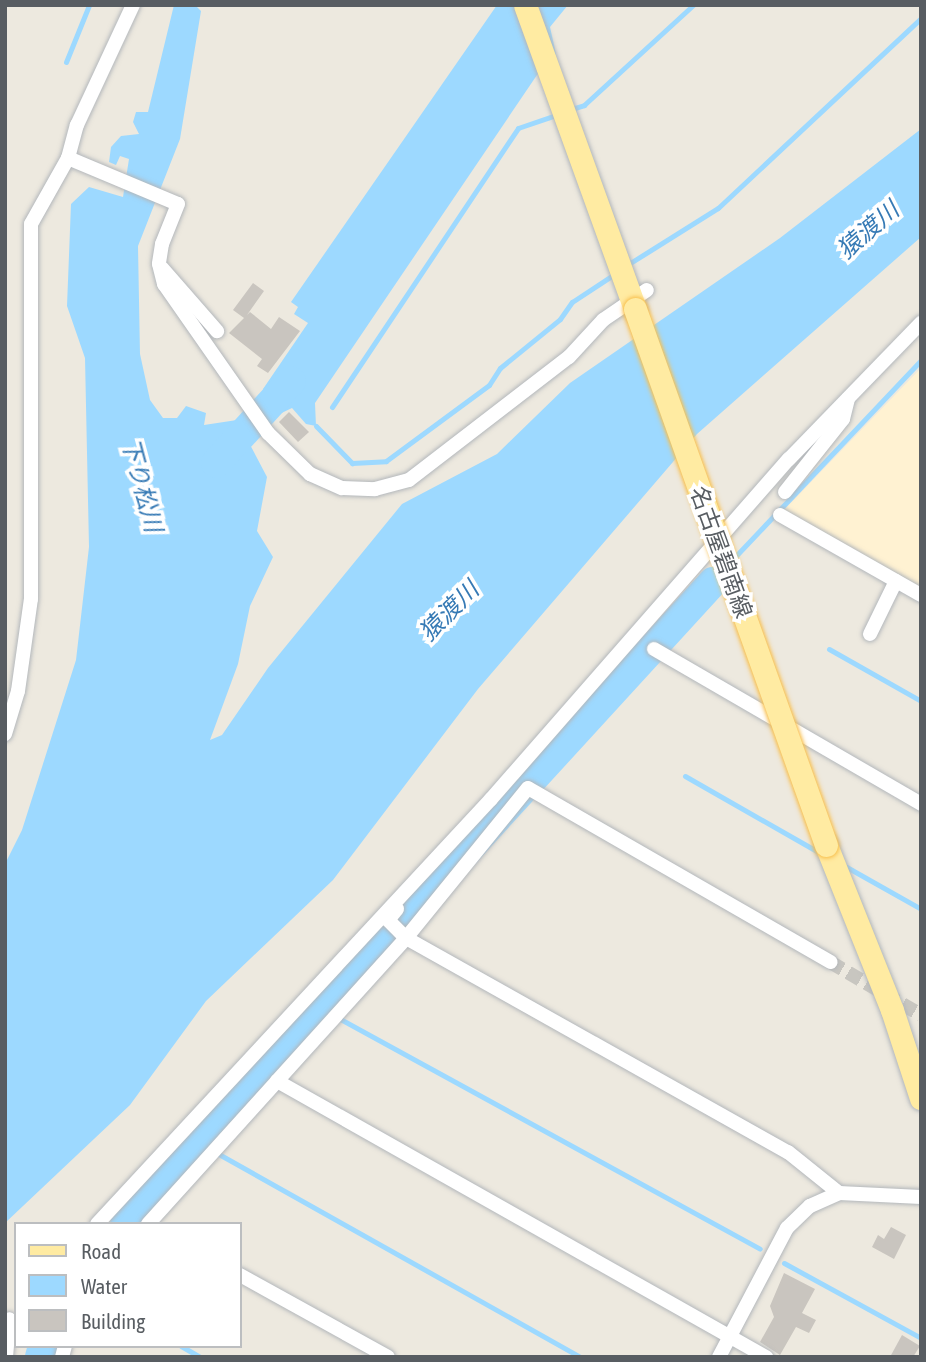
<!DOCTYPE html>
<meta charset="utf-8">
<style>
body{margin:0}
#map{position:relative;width:926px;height:1362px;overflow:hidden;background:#ede9df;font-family:"Asap Condensed","Noto Sans JP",sans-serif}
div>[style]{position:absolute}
.commercial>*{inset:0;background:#fff2d2}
.water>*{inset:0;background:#9dd9ff}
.stream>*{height:5px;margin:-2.5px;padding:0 2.5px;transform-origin:2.5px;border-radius:2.5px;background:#9dd9ff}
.river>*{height:30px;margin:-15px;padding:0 15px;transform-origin:15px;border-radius:15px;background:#9dd9ff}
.building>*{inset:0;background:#c9c5bf}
.minor-tunnel>*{height:14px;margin-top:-7px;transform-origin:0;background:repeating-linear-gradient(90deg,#c8c6c0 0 14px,transparent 0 21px)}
.roads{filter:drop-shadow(0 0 2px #b3b7bb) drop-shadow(0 0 2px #b3b7bb)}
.minor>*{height:14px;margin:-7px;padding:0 7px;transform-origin:7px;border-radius:7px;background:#fff}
.primary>*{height:23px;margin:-11.5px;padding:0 11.5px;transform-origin:11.5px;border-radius:11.5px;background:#ffeba2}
.bridges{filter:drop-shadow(0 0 2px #f8bf4d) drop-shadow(0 0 2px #f8bf4d)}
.primary-bridge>*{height:23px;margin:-11.5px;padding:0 11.5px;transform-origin:11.5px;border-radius:11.5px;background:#ffeba2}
span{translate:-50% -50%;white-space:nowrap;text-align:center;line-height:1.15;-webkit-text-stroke:7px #fff;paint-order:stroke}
.street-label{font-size:23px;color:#585d62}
.water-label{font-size:24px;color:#367ab5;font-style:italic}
.frame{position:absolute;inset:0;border:7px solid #585d62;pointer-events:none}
.legend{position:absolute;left:14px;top:1222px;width:228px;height:126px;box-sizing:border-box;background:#fff;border:2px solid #bcbec0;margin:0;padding:9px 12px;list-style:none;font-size:21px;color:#585d62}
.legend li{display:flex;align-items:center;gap:14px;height:35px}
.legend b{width:35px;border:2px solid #bcbec0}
</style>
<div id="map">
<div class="commercial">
<div style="clip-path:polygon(921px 368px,921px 587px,784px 510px)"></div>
</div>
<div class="water">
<div style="clip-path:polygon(174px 5px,195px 5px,201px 11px,180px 139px,138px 246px,140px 354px,150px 400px,163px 418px,177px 418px,186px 406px,206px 413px,204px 425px,237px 420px,267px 477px,257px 531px,273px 557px,250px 606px,238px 664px,210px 740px,222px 735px,268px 668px,402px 504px,497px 454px,570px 383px,780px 238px,921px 129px,921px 237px,697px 434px,478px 689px,333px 880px,206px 1001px,130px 1105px,5px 1223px,5px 864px,22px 830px,76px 660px,89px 547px,85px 358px,67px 306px,71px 204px,89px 187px,123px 197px,129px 159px,120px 156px,116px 165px,109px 162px,111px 147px,121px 136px,139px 134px,133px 122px,136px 112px,148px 112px)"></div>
<div style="clip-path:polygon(497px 5px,568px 5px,550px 27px,556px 54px,537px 75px,315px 403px,316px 426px,306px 424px,292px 408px,269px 419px,259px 402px,267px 396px,263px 389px,308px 323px,294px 314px,298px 307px,291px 302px)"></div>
</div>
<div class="stream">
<div style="left:66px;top:62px;width:61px;rotate:-68deg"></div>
<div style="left:568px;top:110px;width:17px;rotate:-17deg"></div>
<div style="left:584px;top:105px;width:148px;rotate:-42.5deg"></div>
<div style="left:627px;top:265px;width:107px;rotate:-32.1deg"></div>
<div style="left:718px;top:208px;width:278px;rotate:-43.1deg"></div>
<div style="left:332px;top:407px;width:335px;rotate:-56.3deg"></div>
<div style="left:518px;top:128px;width:43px;rotate:-18.9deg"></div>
<div style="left:316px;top:426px;width:52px;rotate:45.8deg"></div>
<div style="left:352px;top:463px;width:34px;rotate:-3deg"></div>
<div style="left:386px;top:461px;width:128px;rotate:-36.4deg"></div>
<div style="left:489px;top:385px;width:20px;rotate:-57deg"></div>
<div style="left:500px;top:368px;width:77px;rotate:-39.2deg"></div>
<div style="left:560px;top:319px;width:21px;rotate:-55deg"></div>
<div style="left:572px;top:302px;width:53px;rotate:-33.4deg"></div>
<div style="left:731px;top:561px;width:277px;rotate:-46.6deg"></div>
<div style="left:713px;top:582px;width:14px;rotate:-51deg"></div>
<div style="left:829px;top:649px;width:106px;rotate:29.5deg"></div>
<div style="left:685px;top:776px;width:158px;rotate:29.7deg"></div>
<div style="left:843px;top:865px;width:90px;rotate:29.4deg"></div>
<div style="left:322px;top:1009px;width:499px;rotate:28.7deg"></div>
<div style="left:199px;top:1143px;width:438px;rotate:29.3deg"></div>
<div style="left:784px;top:1263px;width:156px;rotate:28.7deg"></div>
<div style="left:181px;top:1346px;width:22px;rotate:30deg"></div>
</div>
<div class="river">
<div style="left:216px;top:463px;width:111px;rotate:-47.6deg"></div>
<div style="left:125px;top:1224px;width:871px;rotate:-47.51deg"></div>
<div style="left:40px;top:1357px;width:11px;rotate:-75deg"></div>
</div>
<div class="building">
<div style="clip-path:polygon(253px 283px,264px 291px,247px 315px,250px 312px,271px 329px,279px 317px,300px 331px,268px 373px,257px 366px,262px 359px,229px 333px,244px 318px,233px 310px)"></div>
<div style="clip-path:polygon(289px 412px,309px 432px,298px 442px,279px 422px)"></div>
<div style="clip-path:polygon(891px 1227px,906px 1235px,894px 1259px,872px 1247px,878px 1235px,884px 1239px)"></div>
<div style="clip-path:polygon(784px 1273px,815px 1289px,802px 1313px,816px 1320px,809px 1333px,796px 1327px,780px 1355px,760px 1342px,774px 1317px,770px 1306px)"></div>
<div style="clip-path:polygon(902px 1335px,920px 1346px,913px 1357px,890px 1357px)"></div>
</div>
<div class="minor-tunnel">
<div style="left:830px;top:962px;width:105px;rotate:30.2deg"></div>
</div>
<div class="roads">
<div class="minor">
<div style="left:68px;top:158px;width:119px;rotate:22.7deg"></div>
<div style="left:178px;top:204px;width:43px;rotate:111.8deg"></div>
<div style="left:162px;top:244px;width:20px;rotate:99deg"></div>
<div style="left:159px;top:264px;width:21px;rotate:76deg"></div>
<div style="left:164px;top:284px;width:182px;rotate:55.1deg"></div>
<div style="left:268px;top:433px;width:59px;rotate:44.3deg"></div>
<div style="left:310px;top:474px;width:35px;rotate:24deg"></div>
<div style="left:342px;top:488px;width:33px;rotate:2deg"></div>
<div style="left:375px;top:489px;width:35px;rotate:-15deg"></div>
<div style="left:409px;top:480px;width:202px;rotate:-37.6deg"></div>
<div style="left:569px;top:357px;width:50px;rotate:-47.4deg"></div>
<div style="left:603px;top:320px;width:53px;rotate:-34.3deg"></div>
<div style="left:162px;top:268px;width:84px;rotate:48.9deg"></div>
<div style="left:785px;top:492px;width:93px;rotate:-51.5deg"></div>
<div style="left:843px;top:419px;width:21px;rotate:-76deg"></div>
<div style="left:780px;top:515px;width:162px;rotate:29.6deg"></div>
<div style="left:870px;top:634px;width:59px;rotate:-63.9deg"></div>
<div style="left:654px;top:649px;width:309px;rotate:30.1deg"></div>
<div style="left:5px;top:734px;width:45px;rotate:-73.2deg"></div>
<div style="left:18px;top:691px;width:93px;rotate:-82deg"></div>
<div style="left:31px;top:599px;width:375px;rotate:-90deg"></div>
<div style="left:31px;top:224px;width:76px;rotate:-60.7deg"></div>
<div style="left:68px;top:158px;width:34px;rotate:-75deg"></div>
<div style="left:77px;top:125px;width:132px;rotate:-65deg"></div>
<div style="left:397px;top:909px;width:14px;rotate:129deg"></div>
<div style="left:388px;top:920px;width:25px;rotate:45deg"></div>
<div style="left:406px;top:938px;width:193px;rotate:-50.9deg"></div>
<div style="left:528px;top:788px;width:349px;rotate:29.9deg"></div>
<div style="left:277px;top:1081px;width:193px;rotate:-47.9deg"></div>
<div style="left:406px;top:938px;width:438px;rotate:29.3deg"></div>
<div style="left:788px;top:1152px;width:65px;rotate:38.8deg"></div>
<div style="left:97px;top:1224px;width:580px;rotate:-47.17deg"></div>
<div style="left:491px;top:799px;width:452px;rotate:-48.8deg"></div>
<div style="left:789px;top:459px;width:190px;rotate:-45.9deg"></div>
<div style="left:148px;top:1224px;width:193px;rotate:-47.9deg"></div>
<div style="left:277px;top:1081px;width:562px;rotate:29.44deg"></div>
<div style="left:240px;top:1275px;width:169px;rotate:29deg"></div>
<div style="left:6px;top:1357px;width:38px;rotate:-85deg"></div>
<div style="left:62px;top:1357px;width:11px;rotate:-75deg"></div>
<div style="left:719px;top:1357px;width:146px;rotate:-62.2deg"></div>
<div style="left:787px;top:1228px;width:32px;rotate:-44deg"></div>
<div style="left:810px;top:1206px;width:32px;rotate:-24deg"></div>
<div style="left:839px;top:1193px;width:82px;rotate:2.8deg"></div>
</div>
<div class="primary">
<div style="left:525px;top:5px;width:323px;rotate:70.1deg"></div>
<div style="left:826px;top:845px;width:178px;rotate:68.2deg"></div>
<div style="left:892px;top:1010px;width:93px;rotate:71.8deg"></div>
</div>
</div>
<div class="bridges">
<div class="primary-bridge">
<div style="left:635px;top:309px;width:569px;rotate:70.39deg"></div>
</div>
</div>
<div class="street-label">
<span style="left:721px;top:552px;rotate:70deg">名古屋碧南線</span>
</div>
<div class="water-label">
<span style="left:868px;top:230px;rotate:-41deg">猿渡川</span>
<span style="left:142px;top:485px;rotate:75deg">下り松川</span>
<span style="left:449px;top:611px;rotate:-45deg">猿渡川</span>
</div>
<div class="frame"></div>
<ul class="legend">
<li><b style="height:9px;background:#ffeba2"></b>Road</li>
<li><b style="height:19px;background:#9dd9ff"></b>Water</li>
<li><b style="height:19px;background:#c9c5bf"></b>Building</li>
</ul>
</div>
